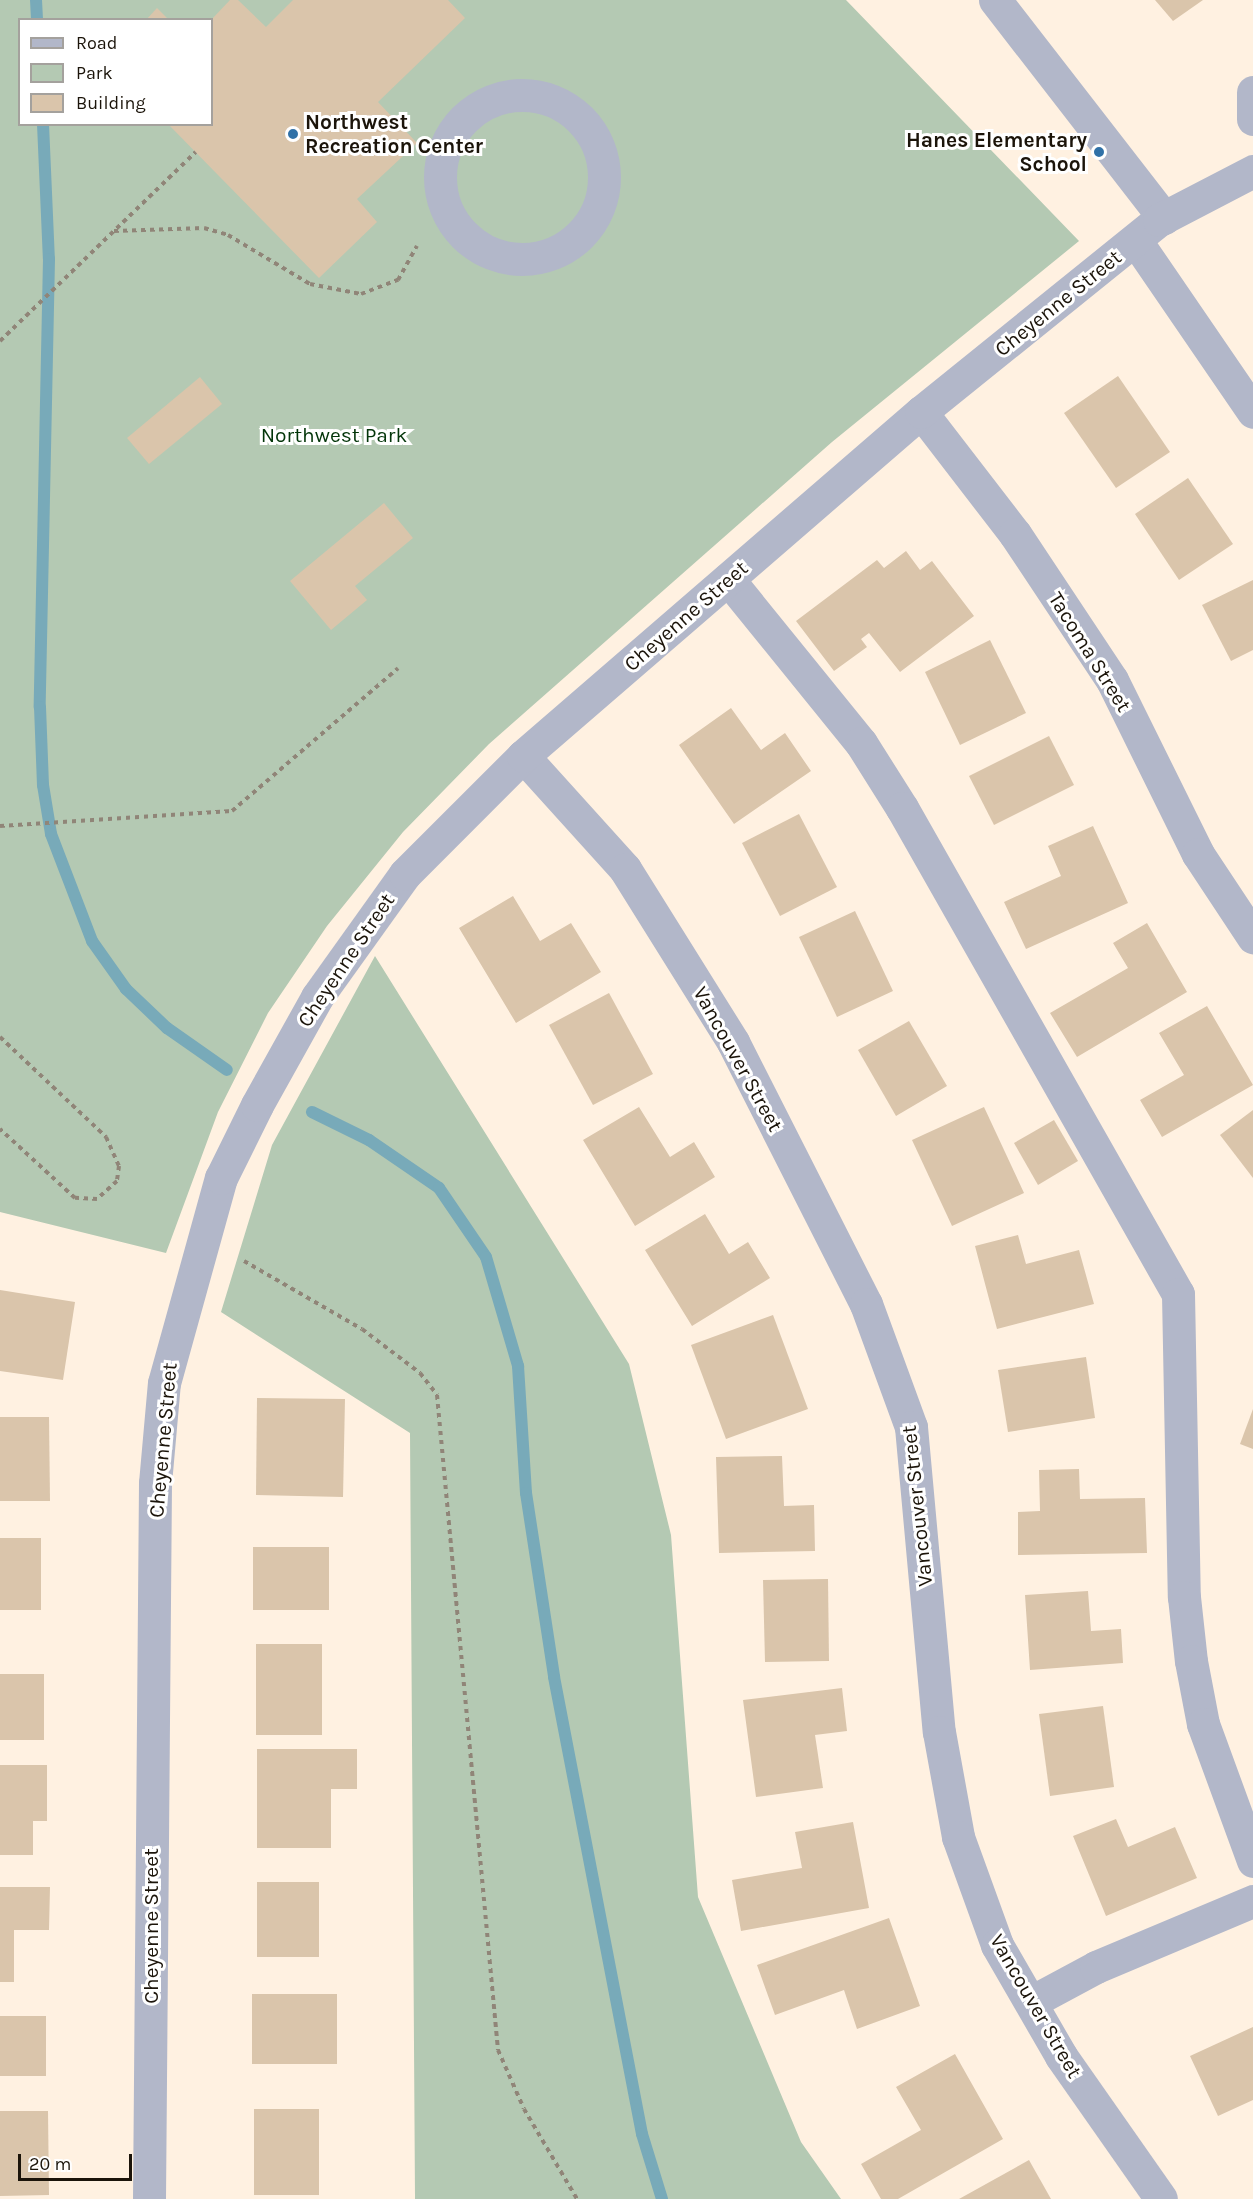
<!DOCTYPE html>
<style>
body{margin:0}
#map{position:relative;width:1253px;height:2199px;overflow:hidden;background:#fff1e1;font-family:Karla,sans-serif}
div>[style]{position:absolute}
.green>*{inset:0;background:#b4c9b3}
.stream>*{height:12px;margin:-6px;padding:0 6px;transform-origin:6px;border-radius:6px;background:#78aab9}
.building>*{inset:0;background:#dac5ab}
.path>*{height:4px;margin-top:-2px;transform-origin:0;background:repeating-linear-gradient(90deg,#908578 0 4.5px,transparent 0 9px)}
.minor>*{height:33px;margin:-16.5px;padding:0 16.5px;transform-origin:16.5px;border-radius:16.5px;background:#b2b7c9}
.minor>.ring{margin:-16.5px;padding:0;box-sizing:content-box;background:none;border:33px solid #b2b7c9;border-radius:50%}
.dots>*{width:16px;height:16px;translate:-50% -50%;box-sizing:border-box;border:3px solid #fff;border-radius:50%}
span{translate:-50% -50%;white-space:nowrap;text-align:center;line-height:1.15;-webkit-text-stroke:6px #fff;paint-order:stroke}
.poi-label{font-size:21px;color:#1b140a;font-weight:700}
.left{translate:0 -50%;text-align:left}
.right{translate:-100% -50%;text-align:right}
.street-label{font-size:21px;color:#1b140a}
.park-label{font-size:21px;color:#033509}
.legend{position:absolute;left:18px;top:18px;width:195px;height:108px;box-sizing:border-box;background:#fff;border:2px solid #a4a19d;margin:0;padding:8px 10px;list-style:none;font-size:18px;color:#1b140a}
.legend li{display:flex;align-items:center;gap:12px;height:30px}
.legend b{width:30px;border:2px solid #a4a19d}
.scale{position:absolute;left:18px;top:2154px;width:114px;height:27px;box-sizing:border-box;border:3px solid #1b140a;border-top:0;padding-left:8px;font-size:18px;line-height:21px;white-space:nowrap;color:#1b140a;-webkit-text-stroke:4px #fff;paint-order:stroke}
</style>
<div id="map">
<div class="green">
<div style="clip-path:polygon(evenodd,0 0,846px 0,1079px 241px,832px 442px,489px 744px,403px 832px,327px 926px,268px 1013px,218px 1112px,166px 1253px,0 1212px,0 0,20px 20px,212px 20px,212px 124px,20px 124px,20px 20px)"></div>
<div style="clip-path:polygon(375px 956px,629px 1364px,671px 1535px,698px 1897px,801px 2142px,841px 2199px,415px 2199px,410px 1433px,221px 1312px,272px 1145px)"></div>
</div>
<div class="stream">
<div style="left:36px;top:0;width:20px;rotate:87deg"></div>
<div style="left:43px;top:124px;width:135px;rotate:87.5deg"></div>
<div style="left:49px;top:259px;width:448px;rotate:91.2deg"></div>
<div style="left:40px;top:707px;width:78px;rotate:87.8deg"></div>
<div style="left:43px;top:785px;width:50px;rotate:80.7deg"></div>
<div style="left:51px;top:834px;width:115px;rotate:69deg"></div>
<div style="left:92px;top:941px;width:59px;rotate:54.7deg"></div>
<div style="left:126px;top:989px;width:57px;rotate:43.6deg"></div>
<div style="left:167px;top:1028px;width:73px;rotate:35deg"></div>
<div style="left:312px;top:1112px;width:64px;rotate:26.2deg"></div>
<div style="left:369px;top:1140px;width:85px;rotate:34.4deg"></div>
<div style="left:439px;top:1188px;width:83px;rotate:55.7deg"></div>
<div style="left:486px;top:1257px;width:114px;rotate:73.6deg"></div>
<div style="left:518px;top:1366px;width:127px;rotate:86.4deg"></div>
<div style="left:526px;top:1493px;width:186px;rotate:81.3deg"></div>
<div style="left:554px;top:1677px;width:465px;rotate:79.1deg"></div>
<div style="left:642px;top:2134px;width:68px;rotate:72.9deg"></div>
</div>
<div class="building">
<div style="clip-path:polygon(230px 0,238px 0,266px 27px,293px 0,448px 0,465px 18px,378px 102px,417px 143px,357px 199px,377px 222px,319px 278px,168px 124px,212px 124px,212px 19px)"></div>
<div style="clip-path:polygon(1155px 0,1203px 0,1173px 21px)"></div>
<div style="clip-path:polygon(157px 8px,169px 20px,146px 20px)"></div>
<div style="clip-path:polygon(1118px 376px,1170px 452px,1116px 488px,1064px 413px)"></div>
<div style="clip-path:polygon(200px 377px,222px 404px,149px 464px,127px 438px)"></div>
<div style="clip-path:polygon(1188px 478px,1233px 544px,1179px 580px,1135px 514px)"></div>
<div style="clip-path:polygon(384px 503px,413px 538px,355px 586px,367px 600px,331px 630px,290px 581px)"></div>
<div style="clip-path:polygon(906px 551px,920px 570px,932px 561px,974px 616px,900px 672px,869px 633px,861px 639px,867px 647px,834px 671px,796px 621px,877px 560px,884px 568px)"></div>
<div style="clip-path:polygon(1253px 580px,1253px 650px,1231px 661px,1202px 605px)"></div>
<div style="clip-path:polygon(990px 640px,1026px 713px,960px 745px,925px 672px)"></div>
<div style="clip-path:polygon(731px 708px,761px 750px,785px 733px,811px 771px,734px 824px,679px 745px)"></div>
<div style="clip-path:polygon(1049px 736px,1074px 785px,994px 825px,969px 776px)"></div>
<div style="clip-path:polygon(799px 814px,837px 887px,780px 916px,742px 843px)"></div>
<div style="clip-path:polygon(1093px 826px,1128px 903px,1026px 949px,1004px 902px,1061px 876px,1048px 846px)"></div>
<div style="clip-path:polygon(513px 896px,540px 941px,571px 923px,601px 972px,516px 1023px,459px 928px)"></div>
<div style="clip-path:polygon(855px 911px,893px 991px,837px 1017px,799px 937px)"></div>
<div style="clip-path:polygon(1147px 923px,1187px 992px,1077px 1057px,1050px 1013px,1128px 968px,1113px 943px)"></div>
<div style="clip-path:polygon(609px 993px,653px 1074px,593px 1105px,549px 1025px)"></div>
<div style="clip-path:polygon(1207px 1006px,1253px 1085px,1162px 1137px,1140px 1100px,1184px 1075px,1159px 1033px)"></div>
<div style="clip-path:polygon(909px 1021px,947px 1086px,896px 1116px,858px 1050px)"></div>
<div style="clip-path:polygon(639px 1107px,670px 1157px,694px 1142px,715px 1177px,635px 1226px,583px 1140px)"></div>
<div style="clip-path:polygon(984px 1107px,1024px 1193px,952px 1226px,912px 1140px)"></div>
<div style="clip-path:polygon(1253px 1110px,1253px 1178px,1220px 1135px)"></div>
<div style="clip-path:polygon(1054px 1120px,1078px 1161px,1038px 1185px,1014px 1143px)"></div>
<div style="clip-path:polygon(705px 1214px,729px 1254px,748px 1242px,770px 1278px,692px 1326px,645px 1250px)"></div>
<div style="clip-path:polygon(1018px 1235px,1026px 1264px,1079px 1250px,1094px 1304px,997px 1329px,975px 1246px)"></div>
<div style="clip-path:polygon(0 1290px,75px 1302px,63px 1380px,0 1371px)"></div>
<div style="clip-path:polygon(773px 1315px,808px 1409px,726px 1439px,691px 1345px)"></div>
<div style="clip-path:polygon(1086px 1357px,1095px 1418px,1008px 1432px,998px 1370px)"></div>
<div style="clip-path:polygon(257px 1398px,345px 1399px,343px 1497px,256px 1495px)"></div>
<div style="clip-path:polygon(1253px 1409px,1253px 1449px,1240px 1444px)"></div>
<div style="clip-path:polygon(0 1417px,49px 1417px,50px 1501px,0 1501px)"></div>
<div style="clip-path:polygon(782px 1456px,784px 1506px,814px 1505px,815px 1551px,719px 1553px,716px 1457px)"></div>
<div style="clip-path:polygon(1079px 1469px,1080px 1499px,1145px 1498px,1147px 1553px,1018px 1555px,1018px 1512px,1040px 1511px,1039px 1470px)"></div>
<div style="clip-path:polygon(0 1538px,41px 1538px,41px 1610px,0 1610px)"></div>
<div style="clip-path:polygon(253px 1547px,329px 1547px,329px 1610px,253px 1610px)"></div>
<div style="clip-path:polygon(828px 1579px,829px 1661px,765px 1662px,763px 1580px)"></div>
<div style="clip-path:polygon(1088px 1591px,1091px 1631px,1121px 1629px,1123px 1663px,1030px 1670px,1025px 1595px)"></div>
<div style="clip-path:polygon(256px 1644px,322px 1644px,322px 1735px,256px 1735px)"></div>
<div style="clip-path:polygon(0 1674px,44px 1674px,44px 1740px,0 1740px)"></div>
<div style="clip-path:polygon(842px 1688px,847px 1731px,815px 1735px,823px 1788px,756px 1797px,743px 1700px)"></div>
<div style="clip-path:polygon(1103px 1706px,1114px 1787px,1050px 1796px,1039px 1714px)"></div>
<div style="clip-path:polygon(257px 1749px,357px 1749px,357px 1789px,331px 1789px,331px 1848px,257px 1848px)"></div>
<div style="clip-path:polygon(0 1765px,47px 1765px,47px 1821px,33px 1821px,33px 1855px,0 1855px)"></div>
<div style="clip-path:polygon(1116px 1819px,1128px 1847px,1175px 1827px,1197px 1878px,1106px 1916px,1073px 1836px)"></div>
<div style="clip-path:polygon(853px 1822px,869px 1908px,741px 1931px,732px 1880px,802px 1868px,795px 1832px)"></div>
<div style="clip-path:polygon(257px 1882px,319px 1882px,319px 1957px,257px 1957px)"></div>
<div style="clip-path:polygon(0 1887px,50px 1887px,49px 1930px,14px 1930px,14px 1982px,0 1982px)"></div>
<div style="clip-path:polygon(889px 1918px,920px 2006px,857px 2029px,844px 1990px,775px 2015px,757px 1965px)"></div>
<div style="clip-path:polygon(252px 1994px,337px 1994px,337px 2064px,252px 2064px)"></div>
<div style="clip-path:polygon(0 2016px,46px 2016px,46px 2076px,0 2076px)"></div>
<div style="clip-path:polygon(1253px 2027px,1253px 2100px,1218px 2116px,1190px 2056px)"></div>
<div style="clip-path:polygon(955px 2054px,1003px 2139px,898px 2199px,881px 2199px,861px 2164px,921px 2130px,896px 2087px)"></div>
<div style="clip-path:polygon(254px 2109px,319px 2109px,319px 2195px,254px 2195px)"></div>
<div style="clip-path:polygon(0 2111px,48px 2111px,49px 2195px,0 2196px)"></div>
<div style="clip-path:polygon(1029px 2160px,1051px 2199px,959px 2199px)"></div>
</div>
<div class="path">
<div style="left:114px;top:231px;width:90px;rotate:-1.9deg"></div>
<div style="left:204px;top:228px;width:25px;rotate:16deg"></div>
<div style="left:228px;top:235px;width:96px;rotate:30.9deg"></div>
<div style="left:310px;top:284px;width:52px;rotate:11.1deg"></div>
<div style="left:361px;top:294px;width:40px;rotate:-21deg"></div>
<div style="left:398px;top:280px;width:39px;rotate:-61deg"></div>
<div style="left:0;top:341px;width:272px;rotate:-44deg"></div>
<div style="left:0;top:826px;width:232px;rotate:-3.7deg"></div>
<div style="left:232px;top:811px;width:219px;rotate:-40.7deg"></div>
<div style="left:0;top:1037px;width:146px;rotate:43.3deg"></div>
<div style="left:106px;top:1137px;width:32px;rotate:66deg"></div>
<div style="left:119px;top:1166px;width:15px;rotate:98deg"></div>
<div style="left:117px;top:1181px;width:27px;rotate:138deg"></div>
<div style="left:97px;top:1199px;width:22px;rotate:-177deg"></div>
<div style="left:75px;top:1198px;width:102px;rotate:-137.4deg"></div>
<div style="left:244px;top:1261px;width:136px;rotate:30deg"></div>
<div style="left:362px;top:1329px;width:73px;rotate:37.2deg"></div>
<div style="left:420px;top:1373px;width:28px;rotate:52deg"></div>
<div style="left:437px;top:1395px;width:658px;rotate:84.68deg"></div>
<div style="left:498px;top:2050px;width:64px;rotate:66.2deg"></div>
<div style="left:524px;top:2109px;width:104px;rotate:59.5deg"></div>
</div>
<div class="minor">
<div style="left:995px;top:0;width:276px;rotate:52.2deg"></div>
<div style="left:1253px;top:92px;width:27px;rotate:90deg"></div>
<div class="ring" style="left:440px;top:95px;width:131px;height:131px"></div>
<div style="left:1136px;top:241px;width:207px;rotate:55.6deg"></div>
<div style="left:921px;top:412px;width:154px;rotate:52.4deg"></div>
<div style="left:1015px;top:534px;width:175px;rotate:56.4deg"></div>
<div style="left:1112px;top:680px;width:194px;rotate:63.7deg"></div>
<div style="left:1198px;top:854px;width:100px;rotate:56.5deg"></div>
<div style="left:728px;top:579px;width:211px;rotate:51deg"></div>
<div style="left:861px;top:743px;width:77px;rotate:57.8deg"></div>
<div style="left:902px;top:808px;width:559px;rotate:60.41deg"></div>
<div style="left:1178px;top:1294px;width:303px;rotate:88.9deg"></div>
<div style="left:1184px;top:1597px;width:64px;rotate:83.8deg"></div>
<div style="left:1191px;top:1661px;width:64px;rotate:79.2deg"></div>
<div style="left:1203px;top:1724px;width:146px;rotate:69.9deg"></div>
<div style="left:523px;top:756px;width:152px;rotate:47.9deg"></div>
<div style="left:625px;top:869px;width:204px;rotate:58deg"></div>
<div style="left:733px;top:1042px;width:294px;rotate:63.1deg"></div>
<div style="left:866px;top:1304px;width:131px;rotate:69.9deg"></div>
<div style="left:911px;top:1427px;width:306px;rotate:84.8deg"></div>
<div style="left:939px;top:1732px;width:107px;rotate:79.7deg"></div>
<div style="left:958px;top:1837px;width:115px;rotate:70.1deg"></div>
<div style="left:997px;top:1945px;width:128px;rotate:60deg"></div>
<div style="left:1061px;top:2056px;width:174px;rotate:55deg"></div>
<div style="left:1031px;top:2002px;width:74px;rotate:-28.3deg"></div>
<div style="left:1096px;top:1967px;width:170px;rotate:-22.8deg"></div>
<div style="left:149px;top:2199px;width:716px;rotate:-89.52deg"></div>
<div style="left:155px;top:1483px;width:100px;rotate:-84.9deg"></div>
<div style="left:164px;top:1383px;width:213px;rotate:-74.5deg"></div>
<div style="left:221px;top:1178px;width:81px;rotate:-63.7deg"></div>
<div style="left:257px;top:1105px;width:124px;rotate:-60.9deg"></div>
<div style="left:317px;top:997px;width:151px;rotate:-54.4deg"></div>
<div style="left:405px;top:874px;width:167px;rotate:-45deg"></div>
<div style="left:523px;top:756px;width:526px;rotate:-40.84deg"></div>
<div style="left:921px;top:412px;width:306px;rotate:-38.9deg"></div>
<div style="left:1159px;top:220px;width:106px;rotate:-27.5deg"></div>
</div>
<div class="dots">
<div style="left:293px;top:134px;background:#3071a7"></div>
<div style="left:1099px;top:152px;background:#3071a7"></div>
</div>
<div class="poi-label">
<span class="left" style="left:305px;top:134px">Northwest<br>Recreation Center</span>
<span class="right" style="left:1087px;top:152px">Hanes Elementary<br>School</span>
</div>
<div class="street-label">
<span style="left:1058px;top:303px;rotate:-39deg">Cheyenne Street</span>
<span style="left:686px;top:616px;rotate:-41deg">Cheyenne Street</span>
<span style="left:1090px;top:652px;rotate:58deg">Tacoma Street</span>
<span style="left:346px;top:960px;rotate:-56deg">Cheyenne Street</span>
<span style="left:738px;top:1059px;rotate:61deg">Vancouver Street</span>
<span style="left:163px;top:1440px;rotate:-85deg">Cheyenne Street</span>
<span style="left:917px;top:1506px;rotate:-96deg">Vancouver Street</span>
<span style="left:151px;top:1926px;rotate:-90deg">Cheyenne Street</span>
<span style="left:1036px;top:2006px;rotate:60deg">Vancouver Street</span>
</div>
<div class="park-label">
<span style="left:334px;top:435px">Northwest Park</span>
</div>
<ul class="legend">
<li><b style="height:8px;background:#b2b7c9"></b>Road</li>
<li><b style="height:16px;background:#b4c9b3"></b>Park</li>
<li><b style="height:16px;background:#dac5ab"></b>Building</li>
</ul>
<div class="scale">20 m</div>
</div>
